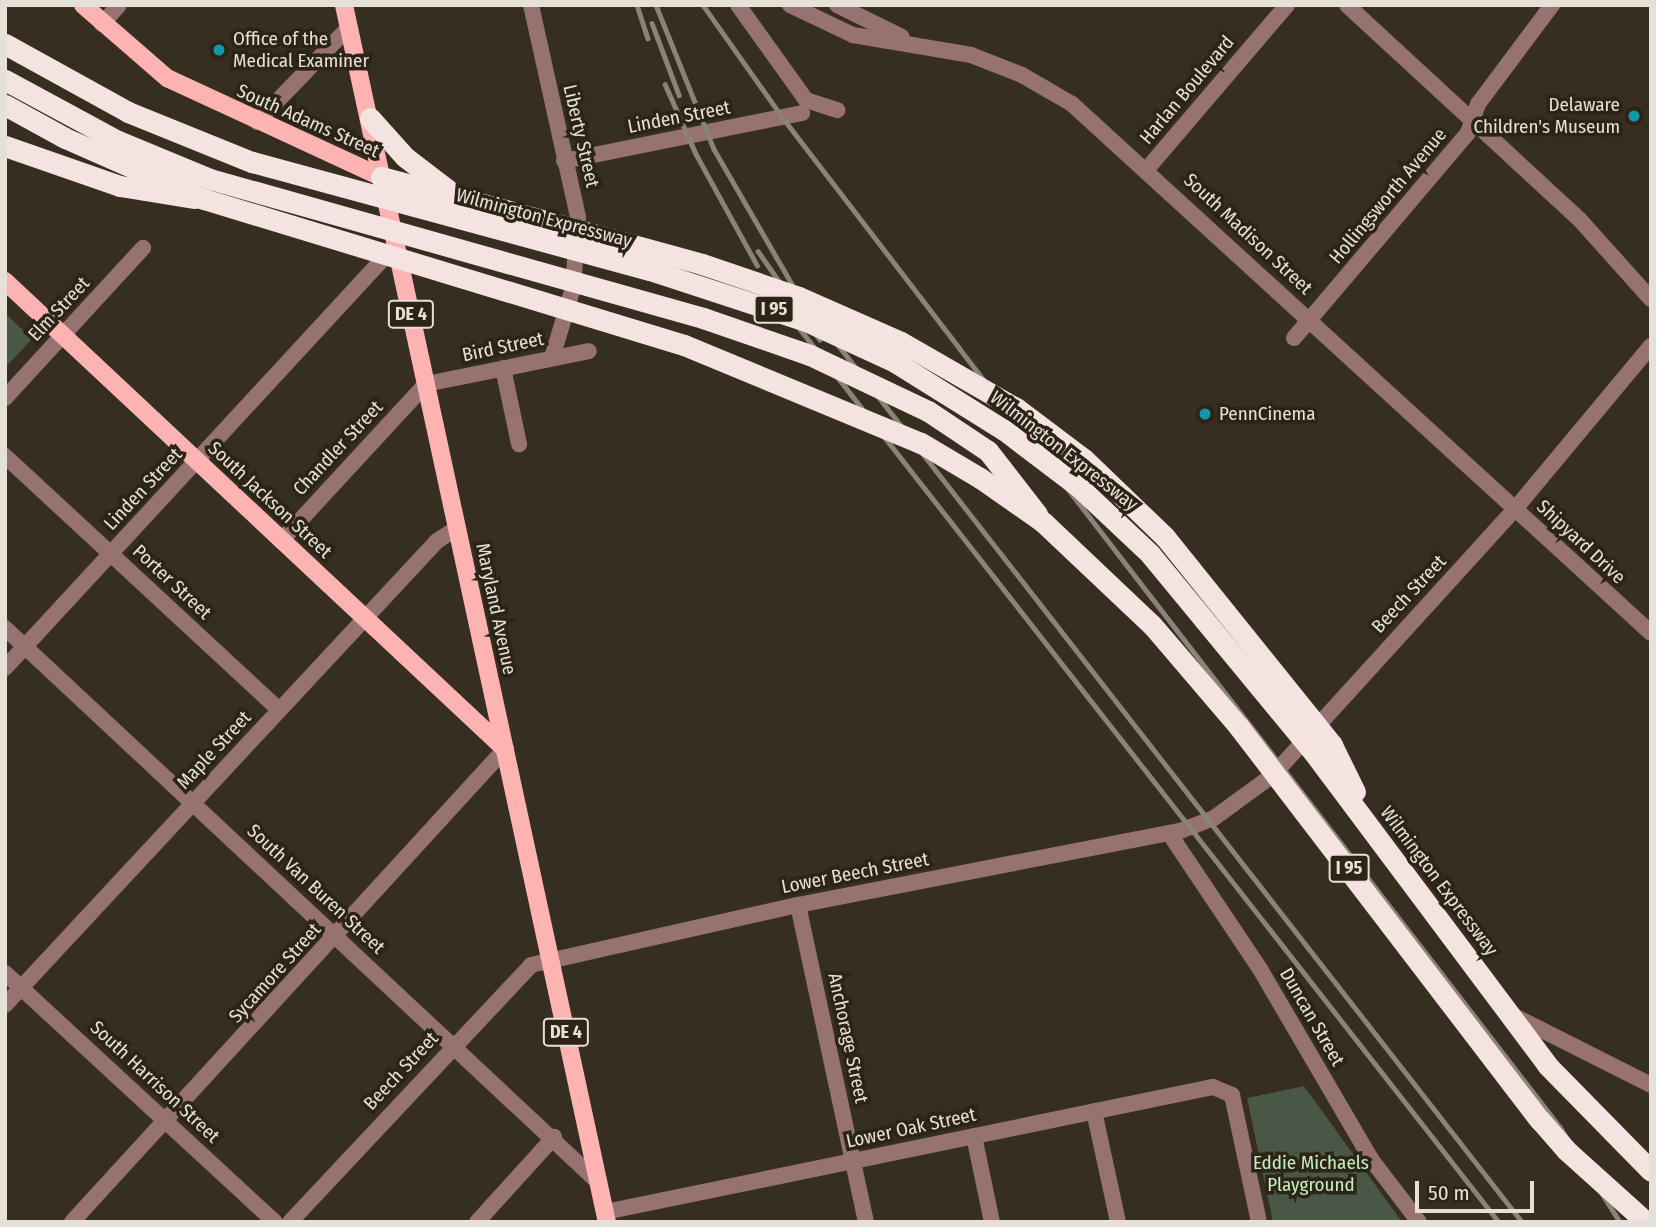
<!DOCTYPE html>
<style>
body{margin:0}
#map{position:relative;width:1656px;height:1227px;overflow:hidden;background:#362e20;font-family:"Fira Sans Condensed",sans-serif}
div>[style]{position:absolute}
.green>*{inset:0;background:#495746}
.minor>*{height:16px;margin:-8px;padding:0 8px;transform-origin:8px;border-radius:8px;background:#967271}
.major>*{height:18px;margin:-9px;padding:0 9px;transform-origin:9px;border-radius:9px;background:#fdb3b2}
.highway>*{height:21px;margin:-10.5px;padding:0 10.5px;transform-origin:10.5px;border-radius:10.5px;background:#f5e3e2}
.rail>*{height:4.5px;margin:-2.25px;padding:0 2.25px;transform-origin:2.25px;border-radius:2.25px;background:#8a8478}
.highway-bridge>*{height:21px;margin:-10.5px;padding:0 10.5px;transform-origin:10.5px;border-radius:10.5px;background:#f5e3e2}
.dots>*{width:19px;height:19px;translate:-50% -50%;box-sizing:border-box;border:4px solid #2c2416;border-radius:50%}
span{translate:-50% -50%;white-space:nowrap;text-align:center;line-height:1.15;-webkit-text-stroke:7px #2c2416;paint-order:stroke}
.shield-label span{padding:2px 5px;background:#2c2416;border:2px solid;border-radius:5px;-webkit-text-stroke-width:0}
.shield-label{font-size:18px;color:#e6e1d8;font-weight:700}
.poi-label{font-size:19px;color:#e6e1d8}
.left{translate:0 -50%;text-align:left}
.right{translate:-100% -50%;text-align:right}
.street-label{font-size:19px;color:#e6e1d8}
.park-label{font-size:19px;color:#c7edc0}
.frame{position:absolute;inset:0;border:7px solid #e6e1d8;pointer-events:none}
.scale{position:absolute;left:1415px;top:1181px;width:119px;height:32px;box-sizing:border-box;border:4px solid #e6e1d8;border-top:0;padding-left:9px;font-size:21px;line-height:24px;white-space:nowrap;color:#e6e1d8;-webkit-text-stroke:5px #2c2416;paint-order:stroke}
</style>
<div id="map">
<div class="green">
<div style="clip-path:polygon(5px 313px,32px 339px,5px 368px)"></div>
<div style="clip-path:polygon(1304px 1086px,1402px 1222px,1273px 1222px,1247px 1098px)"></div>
</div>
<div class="minor">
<div style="left:531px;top:5px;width:217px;rotate:77.5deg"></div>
<div style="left:578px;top:217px;width:71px;rotate:94deg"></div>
<div style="left:573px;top:288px;width:73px;rotate:106.7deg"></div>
<div style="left:738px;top:5px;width:117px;rotate:54.4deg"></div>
<div style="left:806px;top:100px;width:33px;rotate:18deg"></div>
<div style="left:790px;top:5px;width:70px;rotate:25.5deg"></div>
<div style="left:853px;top:35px;width:120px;rotate:9.6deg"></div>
<div style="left:971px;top:55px;width:55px;rotate:21.4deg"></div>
<div style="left:1022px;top:75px;width:58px;rotate:30.1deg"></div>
<div style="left:1072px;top:104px;width:784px;rotate:42.42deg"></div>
<div style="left:837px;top:5px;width:72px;rotate:26.2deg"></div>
<div style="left:1347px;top:5px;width:317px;rotate:42.7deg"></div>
<div style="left:1580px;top:220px;width:106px;rotate:48.1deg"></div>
<div style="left:102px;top:24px;width:25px;rotate:-48deg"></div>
<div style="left:257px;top:122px;width:132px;rotate:-45.9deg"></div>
<div style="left:564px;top:161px;width:243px;rotate:-11.4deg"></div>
<div style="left:1147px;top:169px;width:216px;rotate:-49.5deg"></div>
<div style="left:1294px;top:338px;width:269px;rotate:-49.7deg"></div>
<div style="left:1468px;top:133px;width:31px;rotate:-71deg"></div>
<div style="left:1478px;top:104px;width:124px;rotate:-53.2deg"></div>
<div style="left:503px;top:368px;width:78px;rotate:78.1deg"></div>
<div style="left:5px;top:398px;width:204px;rotate:-47.4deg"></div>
<div style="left:5px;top:456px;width:374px;rotate:42.8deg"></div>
<div style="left:281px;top:541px;width:214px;rotate:-47.3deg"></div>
<div style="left:426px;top:384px;width:166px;rotate:-11.4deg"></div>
<div style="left:5px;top:628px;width:812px;rotate:43.05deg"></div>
<div style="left:5px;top:668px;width:570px;rotate:-47.27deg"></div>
<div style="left:1169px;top:833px;width:164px;rotate:56.2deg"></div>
<div style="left:1260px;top:969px;width:220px;rotate:59.7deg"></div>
<div style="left:1371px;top:1159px;width:79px;rotate:52.7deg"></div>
<div style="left:798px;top:905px;width:324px;rotate:77.9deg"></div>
<div style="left:5px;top:973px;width:367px;rotate:42.7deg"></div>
<div style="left:5px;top:1005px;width:634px;rotate:-47.05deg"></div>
<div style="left:437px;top:541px;width:24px;rotate:-33deg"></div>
<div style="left:1512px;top:1015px;width:156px;rotate:26.7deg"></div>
<div style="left:1094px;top:1111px;width:114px;rotate:77.8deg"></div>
<div style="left:974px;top:1136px;width:88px;rotate:78.2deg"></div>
<div style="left:605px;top:1212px;width:621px;rotate:-11.62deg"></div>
<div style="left:1213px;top:1087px;width:21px;rotate:23deg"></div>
<div style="left:1232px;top:1095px;width:130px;rotate:78deg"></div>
<div style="left:72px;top:1222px;width:641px;rotate:-47.53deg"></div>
<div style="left:290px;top:1222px;width:352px;rotate:-46.8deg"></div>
<div style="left:531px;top:965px;width:274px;rotate:-12.7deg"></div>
<div style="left:798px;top:905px;width:389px;rotate:-11deg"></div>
<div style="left:1180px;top:831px;width:36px;rotate:-21deg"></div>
<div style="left:1214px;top:818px;width:73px;rotate:-36.1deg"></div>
<div style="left:1273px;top:775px;width:360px;rotate:-47.7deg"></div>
<div style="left:1515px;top:509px;width:212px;rotate:-50.2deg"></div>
<div style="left:477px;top:1222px;width:115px;rotate:-47.8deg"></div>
</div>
<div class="major">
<div style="left:83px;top:5px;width:111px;rotate:41deg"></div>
<div style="left:167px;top:78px;width:236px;rotate:24.8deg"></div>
<div style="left:344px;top:5px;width:1245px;rotate:77.81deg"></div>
<div style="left:5px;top:281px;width:685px;rotate:43.11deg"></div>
</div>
<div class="highway">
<div style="left:370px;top:118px;width:52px;rotate:48.1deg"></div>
<div style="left:405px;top:157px;width:54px;rotate:37.5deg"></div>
<div style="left:5px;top:146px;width:122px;rotate:19.2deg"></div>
<div style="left:120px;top:186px;width:76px;rotate:9.1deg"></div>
<div style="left:381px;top:177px;width:128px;rotate:14.9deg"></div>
<div style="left:928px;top:411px;width:72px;rotate:33.7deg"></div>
<div style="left:988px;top:451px;width:80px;rotate:52.1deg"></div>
</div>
<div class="rail">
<div style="left:637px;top:5px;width:35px;rotate:72deg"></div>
<div style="left:656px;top:5px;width:155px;rotate:68.1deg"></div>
<div style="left:714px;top:149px;width:164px;rotate:60deg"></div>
<div style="left:796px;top:291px;width:1181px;rotate:52.05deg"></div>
<div style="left:703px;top:5px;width:138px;rotate:54.7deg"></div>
<div style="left:783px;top:118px;width:291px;rotate:52.5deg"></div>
<div style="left:960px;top:349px;width:982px;rotate:52.36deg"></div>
<div style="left:1560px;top:1127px;width:112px;rotate:57.7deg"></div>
<div style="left:652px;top:23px;width:77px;rotate:69.4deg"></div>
<div style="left:665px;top:84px;width:77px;rotate:66.1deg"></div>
<div style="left:696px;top:154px;width:127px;rotate:61.2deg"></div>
<div style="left:758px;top:251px;width:108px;rotate:55.1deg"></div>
<div style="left:789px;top:315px;width:1152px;rotate:51.95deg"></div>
</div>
<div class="highway-bridge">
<div style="left:5px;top:44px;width:141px;rotate:28.9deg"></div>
<div style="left:128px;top:112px;width:134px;rotate:22deg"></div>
<div style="left:252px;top:162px;width:412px;rotate:15.2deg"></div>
<div style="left:650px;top:270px;width:164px;rotate:18.1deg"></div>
<div style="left:806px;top:321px;width:98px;rotate:24.7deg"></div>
<div style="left:895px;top:362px;width:128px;rotate:32deg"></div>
<div style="left:1004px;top:430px;width:94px;rotate:37.2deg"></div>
<div style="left:1079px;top:487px;width:98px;rotate:43.3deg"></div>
<div style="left:1150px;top:554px;width:258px;rotate:50.5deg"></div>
<div style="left:1314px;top:753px;width:389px;rotate:53.2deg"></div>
<div style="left:1547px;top:1065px;width:148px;rotate:45.5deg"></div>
<div style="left:5px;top:80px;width:128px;rotate:28.4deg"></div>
<div style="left:118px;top:141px;width:100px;rotate:22.4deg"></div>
<div style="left:210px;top:179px;width:512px;rotate:15.75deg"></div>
<div style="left:703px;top:318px;width:113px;rotate:19.1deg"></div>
<div style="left:810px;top:355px;width:131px;rotate:25.4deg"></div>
<div style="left:5px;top:105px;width:68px;rotate:28.8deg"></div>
<div style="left:65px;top:138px;width:152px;rotate:23.7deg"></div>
<div style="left:204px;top:199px;width:502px;rotate:16.92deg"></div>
<div style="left:684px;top:345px;width:256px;rotate:22.5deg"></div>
<div style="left:921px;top:443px;width:69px;rotate:30.7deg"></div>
<div style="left:980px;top:478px;width:77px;rotate:34.9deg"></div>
<div style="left:1043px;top:522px;width:150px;rotate:43.4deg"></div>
<div style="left:1152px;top:625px;width:134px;rotate:49.5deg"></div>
<div style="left:1239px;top:727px;width:495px;rotate:52.6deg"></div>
<div style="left:1540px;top:1120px;width:40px;rotate:49deg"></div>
<div style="left:1566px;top:1150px;width:108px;rotate:42deg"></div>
<div style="left:505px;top:210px;width:204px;rotate:15.3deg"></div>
<div style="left:702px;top:264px;width:102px;rotate:18.8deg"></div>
<div style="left:799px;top:297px;width:111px;rotate:23.8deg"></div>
<div style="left:901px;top:342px;width:133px;rotate:29.9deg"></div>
<div style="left:1016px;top:408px;width:85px;rotate:36.9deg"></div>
<div style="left:1084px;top:459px;width:112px;rotate:43.9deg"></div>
<div style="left:1165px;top:537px;width:267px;rotate:51.2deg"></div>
<div style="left:1332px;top:745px;width:52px;rotate:63.9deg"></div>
</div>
<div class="dots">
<div style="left:219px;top:50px;background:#0f9aa8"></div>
<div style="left:1634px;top:116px;background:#0f9aa8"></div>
<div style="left:1205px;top:414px;background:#0f9aa8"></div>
</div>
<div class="shield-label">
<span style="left:774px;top:309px">I 95</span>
<span style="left:411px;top:314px">DE 4</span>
<span style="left:1349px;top:868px">I 95</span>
<span style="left:566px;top:1032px">DE 4</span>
</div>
<div class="poi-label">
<span class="left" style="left:233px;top:50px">Office of the<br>Medical Examiner</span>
<span class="right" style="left:1620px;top:116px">Delaware<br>Children's Museum</span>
<span class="left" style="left:1219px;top:414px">PennCinema</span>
</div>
<div class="street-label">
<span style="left:1187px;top:90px;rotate:-50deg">Harlan Boulevard</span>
<span style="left:679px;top:117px;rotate:-11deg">Linden Street</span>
<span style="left:308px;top:121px;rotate:24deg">South Adams Street</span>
<span style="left:581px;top:136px;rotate:77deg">Liberty Street</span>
<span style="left:1388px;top:196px;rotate:-50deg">Hollingsworth Avenue</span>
<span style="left:544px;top:218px;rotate:15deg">Wilmington Expressway</span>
<span style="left:1248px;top:234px;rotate:43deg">South Madison Street</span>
<span style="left:59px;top:309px;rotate:-47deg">Elm Street</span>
<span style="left:503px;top:347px;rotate:-12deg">Bird Street</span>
<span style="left:338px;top:448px;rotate:-47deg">Chandler Street</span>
<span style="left:1064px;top:451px;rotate:38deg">Wilmington Expressway</span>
<span style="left:143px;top:489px;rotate:-47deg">Linden Street</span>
<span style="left:270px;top:500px;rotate:43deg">South Jackson Street</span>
<span style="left:1581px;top:542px;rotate:43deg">Shipyard Drive</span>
<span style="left:172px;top:582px;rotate:43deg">Porter Street</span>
<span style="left:1409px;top:594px;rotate:-47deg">Beech Street</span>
<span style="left:496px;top:609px;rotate:78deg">Maryland Avenue</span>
<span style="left:214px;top:750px;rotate:-47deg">Maple Street</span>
<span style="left:855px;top:873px;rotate:-11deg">Lower Beech Street</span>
<span style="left:1439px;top:881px;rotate:53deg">Wilmington Expressway</span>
<span style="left:316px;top:889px;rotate:43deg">South Van Buren Street</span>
<span style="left:275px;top:973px;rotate:-48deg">Sycamore Street</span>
<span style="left:1312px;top:1017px;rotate:60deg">Duncan Street</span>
<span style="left:848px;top:1038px;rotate:78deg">Anchorage Street</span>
<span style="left:401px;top:1071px;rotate:-47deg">Beech Street</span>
<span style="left:155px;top:1082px;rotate:43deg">South Harrison Street</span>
<span style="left:911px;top:1128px;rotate:-12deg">Lower Oak Street</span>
</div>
<div class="park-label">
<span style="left:1311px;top:1174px">Eddie Michaels<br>Playground</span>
</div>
<div class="frame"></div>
<div class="scale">50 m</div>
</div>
